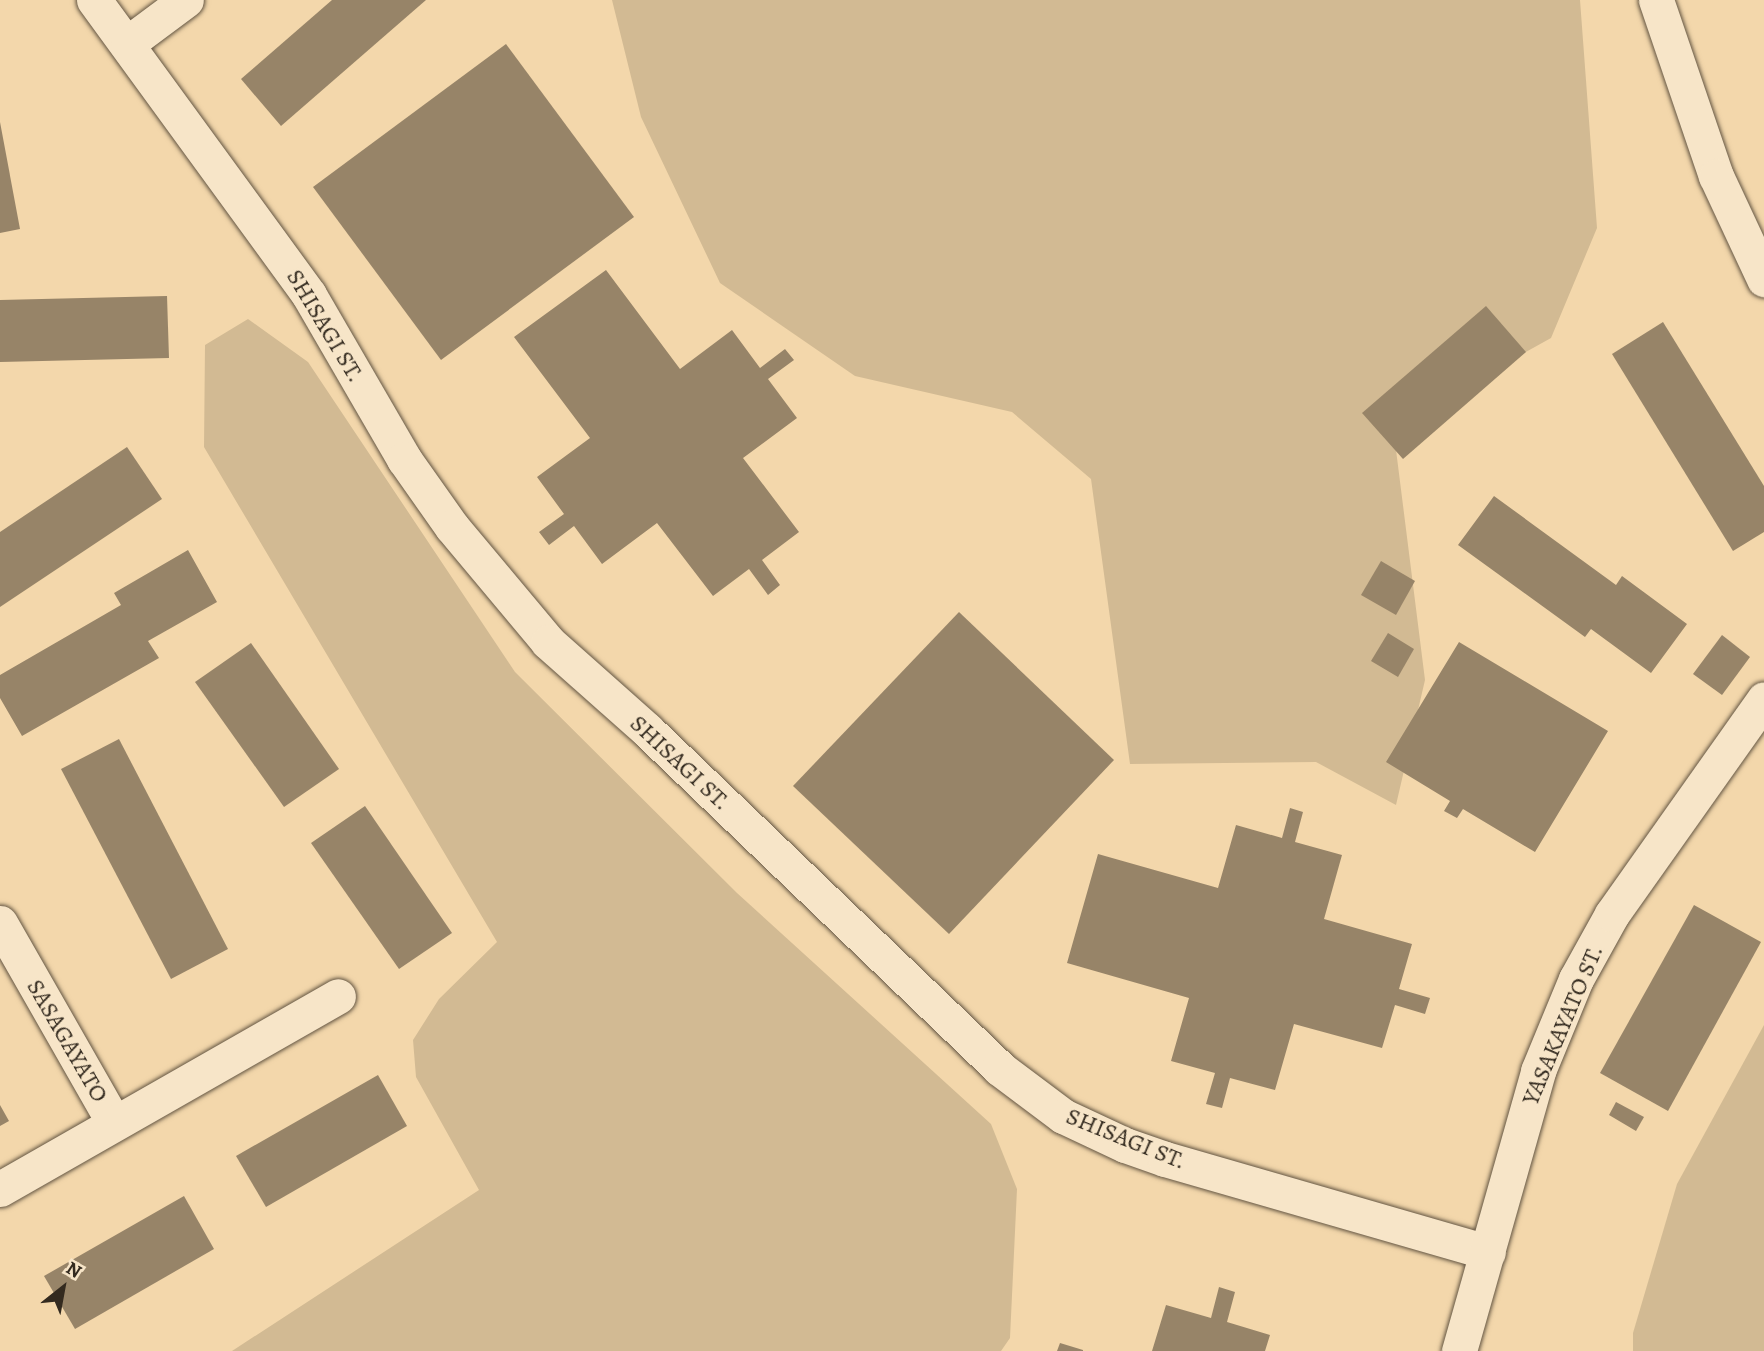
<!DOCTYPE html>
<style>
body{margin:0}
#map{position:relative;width:1764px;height:1351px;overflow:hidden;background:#f3d7ab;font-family:Alegreya,serif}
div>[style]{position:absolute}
.green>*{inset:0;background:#d2ba93}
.building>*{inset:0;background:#978468}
.roads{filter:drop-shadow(0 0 2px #635542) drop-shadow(0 0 2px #635542)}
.minor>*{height:35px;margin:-17.5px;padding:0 17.5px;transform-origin:17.5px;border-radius:17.5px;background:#f7e5c8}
span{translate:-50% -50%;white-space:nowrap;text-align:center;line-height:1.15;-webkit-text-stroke:5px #f7e5c8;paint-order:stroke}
.street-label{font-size:24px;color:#332a1f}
.north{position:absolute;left:28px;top:1253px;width:70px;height:70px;-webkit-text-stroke:5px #f7e5c8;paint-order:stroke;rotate:31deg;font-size:19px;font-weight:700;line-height:28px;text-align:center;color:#332a1f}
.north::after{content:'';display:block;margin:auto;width:24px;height:32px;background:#332a1f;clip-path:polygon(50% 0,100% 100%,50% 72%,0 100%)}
</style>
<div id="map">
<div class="green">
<div style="clip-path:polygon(612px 0,1580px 0,1597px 228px,1551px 338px,1393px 426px,1425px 680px,1396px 805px,1316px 762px,1130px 764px,1091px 479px,1012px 412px,855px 376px,720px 283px,641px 117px)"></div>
<div style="clip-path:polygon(248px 319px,308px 362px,515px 672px,737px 893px,991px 1124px,1017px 1189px,1010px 1338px,1001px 1351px,232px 1351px,479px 1190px,416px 1077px,413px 1040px,439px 999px,497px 942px,204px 447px,205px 345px)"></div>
<div style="clip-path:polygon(1764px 1025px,1764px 1351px,1633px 1351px,1633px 1333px,1677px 1184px)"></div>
</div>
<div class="building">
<div style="clip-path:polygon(332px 0,426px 0,281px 126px,241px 79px)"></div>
<div style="clip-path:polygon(506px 44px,634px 217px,441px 360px,313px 187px)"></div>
<div style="clip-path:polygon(0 122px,20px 229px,0 233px)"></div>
<div style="clip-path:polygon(606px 270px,680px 369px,732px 330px,760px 368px,785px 349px,794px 360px,768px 379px,797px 418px,743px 458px,799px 532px,762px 560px,780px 585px,768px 595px,749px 569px,713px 596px,657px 523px,602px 564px,574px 526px,549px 545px,539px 532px,564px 514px,537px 477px,590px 438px,514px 337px)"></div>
<div style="clip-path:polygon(167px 296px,169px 358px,0 362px,0 300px)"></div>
<div style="clip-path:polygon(1486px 306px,1526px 352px,1403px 459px,1362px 413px)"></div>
<div style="clip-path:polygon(1663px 322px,1764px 486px,1764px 532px,1733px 551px,1612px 354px)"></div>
<div style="clip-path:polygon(127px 447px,162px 499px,0 607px,0 532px)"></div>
<div style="clip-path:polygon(1494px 496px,1616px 585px,1622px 576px,1687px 624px,1651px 673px,1591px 629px,1585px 637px,1458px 545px)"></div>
<div style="clip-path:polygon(188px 550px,217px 602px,148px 641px,159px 658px,22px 736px,0 698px,0 675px,121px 605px,114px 593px)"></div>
<div style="clip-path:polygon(1381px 561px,1415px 581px,1396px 615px,1361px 595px)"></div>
<div style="clip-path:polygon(959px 612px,1114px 760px,949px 934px,793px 786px)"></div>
<div style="clip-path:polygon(1388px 633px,1414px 649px,1398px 677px,1371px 661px)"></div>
<div style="clip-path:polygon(1722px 635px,1750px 657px,1722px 695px,1693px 674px)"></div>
<div style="clip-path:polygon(1459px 642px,1608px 731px,1535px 852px,1463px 809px,1457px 818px,1444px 811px,1450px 801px,1386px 762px)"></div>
<div style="clip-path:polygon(251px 643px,339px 769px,284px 807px,195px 682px)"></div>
<div style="clip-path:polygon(119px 739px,228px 949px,171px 979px,61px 769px)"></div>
<div style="clip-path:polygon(365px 806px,452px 933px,399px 969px,311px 843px)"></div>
<div style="clip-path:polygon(1290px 808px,1303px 812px,1295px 842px,1342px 855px,1324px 919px,1412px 944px,1399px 989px,1430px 998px,1425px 1014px,1395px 1005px,1382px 1048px,1294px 1024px,1275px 1090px,1230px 1078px,1222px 1108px,1206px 1104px,1215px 1073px,1171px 1061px,1189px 998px,1067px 963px,1098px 854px,1218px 888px,1236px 825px,1282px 838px)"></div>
<div style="clip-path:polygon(1694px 905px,1761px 942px,1668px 1111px,1600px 1073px)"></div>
<div style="clip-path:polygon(378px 1075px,407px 1126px,266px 1207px,236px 1156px)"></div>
<div style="clip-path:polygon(1616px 1102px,1644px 1117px,1636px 1131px,1609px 1115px)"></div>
<div style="clip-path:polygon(0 1105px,9px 1121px,0 1126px)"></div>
<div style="clip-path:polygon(184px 1196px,214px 1249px,75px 1329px,44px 1276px)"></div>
<div style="clip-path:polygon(1219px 1287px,1235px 1292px,1227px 1322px,1270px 1335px,1265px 1351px,1152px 1351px,1166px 1305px,1211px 1318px)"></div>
<div style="clip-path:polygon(1060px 1343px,1083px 1350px,1083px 1351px,1057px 1351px)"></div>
</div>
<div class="roads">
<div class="minor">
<div style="left:94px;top:0;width:365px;rotate:53.9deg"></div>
<div style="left:309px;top:295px;width:190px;rotate:59.9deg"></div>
<div style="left:404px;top:459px;width:83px;rotate:54.8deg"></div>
<div style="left:452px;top:527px;width:150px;rotate:50.1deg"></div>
<div style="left:548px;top:642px;width:132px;rotate:41.6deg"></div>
<div style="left:647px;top:730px;width:488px;rotate:43.8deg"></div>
<div style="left:999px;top:1068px;width:80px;rotate:36.9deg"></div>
<div style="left:1063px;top:1116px;width:68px;rotate:25.1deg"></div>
<div style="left:1125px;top:1145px;width:42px;rotate:19.3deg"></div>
<div style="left:1165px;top:1159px;width:336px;rotate:16.1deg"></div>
<div style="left:1656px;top:0;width:186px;rotate:71.2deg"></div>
<div style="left:1716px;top:176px;width:114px;rotate:65deg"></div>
<div style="left:128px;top:43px;width:72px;rotate:-36.6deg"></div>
<div style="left:0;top:923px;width:230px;rotate:60.3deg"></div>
<div style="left:0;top:1189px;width:389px;rotate:-29.7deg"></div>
<div style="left:1459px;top:1351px;width:291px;rotate:-74.2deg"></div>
<div style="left:1538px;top:1071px;width:100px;rotate:-67.6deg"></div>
<div style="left:1576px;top:979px;width:74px;rotate:-61deg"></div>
<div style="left:1612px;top:914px;width:263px;rotate:-54.7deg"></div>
</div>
</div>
<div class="street-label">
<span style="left:325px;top:326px;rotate:59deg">SHISAGI ST.</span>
<span style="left:680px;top:763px;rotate:43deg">SHISAGI ST.</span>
<span style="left:1563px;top:1025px;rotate:-67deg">YASAKAYATO ST.</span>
<span style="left:67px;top:1041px;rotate:60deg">SASAGAYATO</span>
<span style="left:1126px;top:1139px;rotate:22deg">SHISAGI ST.</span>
</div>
<div class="north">N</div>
</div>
